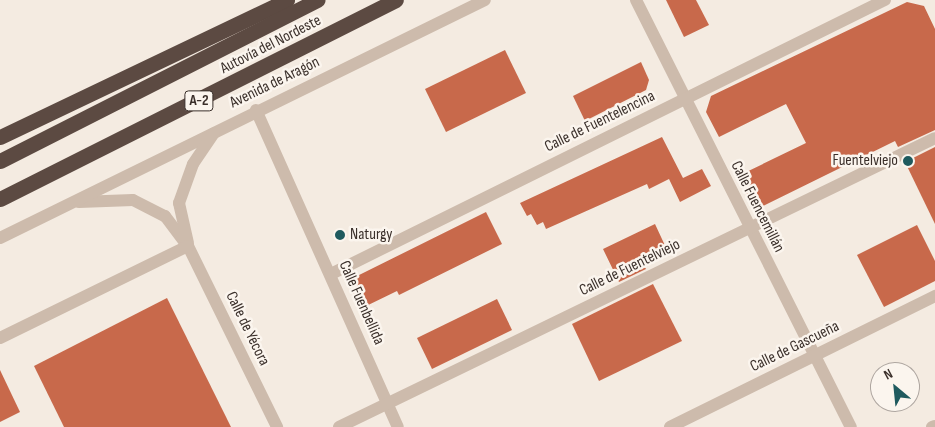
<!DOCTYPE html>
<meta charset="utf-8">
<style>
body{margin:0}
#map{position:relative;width:935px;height:427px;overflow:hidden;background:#f4ebe1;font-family:"Sofia Sans Condensed",sans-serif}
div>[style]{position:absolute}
.building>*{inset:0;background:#c8694b}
.minor>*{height:12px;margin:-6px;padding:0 6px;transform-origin:6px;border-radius:6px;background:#cdbbac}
.highway>*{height:15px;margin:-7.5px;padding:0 7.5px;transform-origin:7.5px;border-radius:7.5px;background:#5c4a42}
.dots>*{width:14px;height:14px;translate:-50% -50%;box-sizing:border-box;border:2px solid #fbf5ee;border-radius:50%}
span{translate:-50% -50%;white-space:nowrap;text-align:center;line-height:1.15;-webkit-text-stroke:5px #fbf5ee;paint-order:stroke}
.shield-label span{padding:1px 4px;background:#fbf5ee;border:1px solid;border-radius:4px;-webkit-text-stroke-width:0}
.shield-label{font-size:15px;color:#3b302b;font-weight:700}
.street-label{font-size:16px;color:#3b302b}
.poi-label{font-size:16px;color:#3b302b}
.right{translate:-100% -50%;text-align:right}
.left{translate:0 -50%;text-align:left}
.north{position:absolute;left:870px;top:362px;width:50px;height:50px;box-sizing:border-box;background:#fbf5ee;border:1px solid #aea6a0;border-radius:50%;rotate:332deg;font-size:14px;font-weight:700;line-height:20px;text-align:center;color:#3b302b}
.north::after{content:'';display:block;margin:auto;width:18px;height:22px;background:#1f5a5e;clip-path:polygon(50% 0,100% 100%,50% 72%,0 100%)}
</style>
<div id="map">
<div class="building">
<div style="clip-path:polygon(666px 0,696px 0,709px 25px,684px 37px)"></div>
<div style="clip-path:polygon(907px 2px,924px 6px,935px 29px,935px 130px,898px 147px,895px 141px,755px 210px,738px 176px,806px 143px,786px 104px,719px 137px,706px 112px,711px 96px)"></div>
<div style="clip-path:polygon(505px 50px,526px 93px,446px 132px,425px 89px)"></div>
<div style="clip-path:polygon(641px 62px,649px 80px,646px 90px,585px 121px,573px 96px)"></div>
<div style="clip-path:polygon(662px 137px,683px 178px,702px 169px,711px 186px,680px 202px,669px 179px,649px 189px,647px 184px,546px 229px,543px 222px,537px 225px,531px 214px,527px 216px,520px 203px)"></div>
<div style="clip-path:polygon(935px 147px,935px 224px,905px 162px)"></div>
<div style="clip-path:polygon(486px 212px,502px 244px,399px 295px,397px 291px,360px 309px,347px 281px)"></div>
<div style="clip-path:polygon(655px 224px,668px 252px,643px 264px,646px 269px,619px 282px,603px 249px)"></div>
<div style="clip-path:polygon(917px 225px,935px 261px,935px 281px,884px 307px,857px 255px)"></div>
<div style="clip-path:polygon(653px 284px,682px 341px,599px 381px,572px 324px)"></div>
<div style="clip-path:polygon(167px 298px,231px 427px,64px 427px,34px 366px)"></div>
<div style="clip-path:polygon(497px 299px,512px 330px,432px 369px,417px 338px)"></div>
<div style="clip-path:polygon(0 370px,20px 412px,0 422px)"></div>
</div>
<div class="minor">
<div style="left:636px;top:0;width:478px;rotate:63.3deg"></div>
<div style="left:256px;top:110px;width:347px;rotate:65.9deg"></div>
<div style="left:79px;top:202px;width:54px;rotate:-2.1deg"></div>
<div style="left:133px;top:200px;width:36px;rotate:27deg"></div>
<div style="left:165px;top:216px;width:38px;rotate:53deg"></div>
<div style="left:188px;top:246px;width:202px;rotate:63.8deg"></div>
<div style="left:0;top:238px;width:540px;rotate:-26.14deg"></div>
<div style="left:188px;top:243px;width:41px;rotate:-102.7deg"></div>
<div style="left:179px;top:203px;width:41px;rotate:-70.3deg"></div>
<div style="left:193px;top:164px;width:37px;rotate:-56deg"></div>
<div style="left:331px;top:274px;width:618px;rotate:-26.32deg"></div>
<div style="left:0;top:338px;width:209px;rotate:-26.1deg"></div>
<div style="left:339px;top:427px;width:662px;rotate:-25.87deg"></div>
<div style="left:670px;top:427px;width:296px;rotate:-26.3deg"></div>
<div style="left:932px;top:427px;width:3px;rotate:-18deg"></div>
</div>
<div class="highway">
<div style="left:0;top:137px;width:318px;rotate:-25.5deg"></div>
<div style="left:0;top:161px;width:356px;rotate:-26.9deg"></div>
<div style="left:0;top:199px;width:443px;rotate:-26.7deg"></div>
</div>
<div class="dots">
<div style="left:908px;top:161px;background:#1f5a5e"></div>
<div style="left:340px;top:235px;background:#1f5a5e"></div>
</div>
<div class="shield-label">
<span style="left:199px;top:101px">A-2</span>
</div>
<div class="street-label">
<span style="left:271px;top:45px;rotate:-27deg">Autovía del Nordeste</span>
<span style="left:275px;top:83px;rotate:-26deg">Avenida de Aragón</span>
<span style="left:600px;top:122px;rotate:-26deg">Calle de Fuentelencina</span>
<span style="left:757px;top:207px;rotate:63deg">Calle Fuencemillán</span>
<span style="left:630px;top:268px;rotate:-26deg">Calle de Fuentelviejo</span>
<span style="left:361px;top:303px;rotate:66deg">Calle Fuenbellida</span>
<span style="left:247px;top:329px;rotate:64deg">Calle de Yécora</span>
<span style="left:795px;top:347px;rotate:-26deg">Calle de Gascueña</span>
</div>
<div class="poi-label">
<span class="right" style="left:898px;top:161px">Fuentelviejo</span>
<span class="left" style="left:350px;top:235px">Naturgy</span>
</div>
<div class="north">N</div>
</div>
